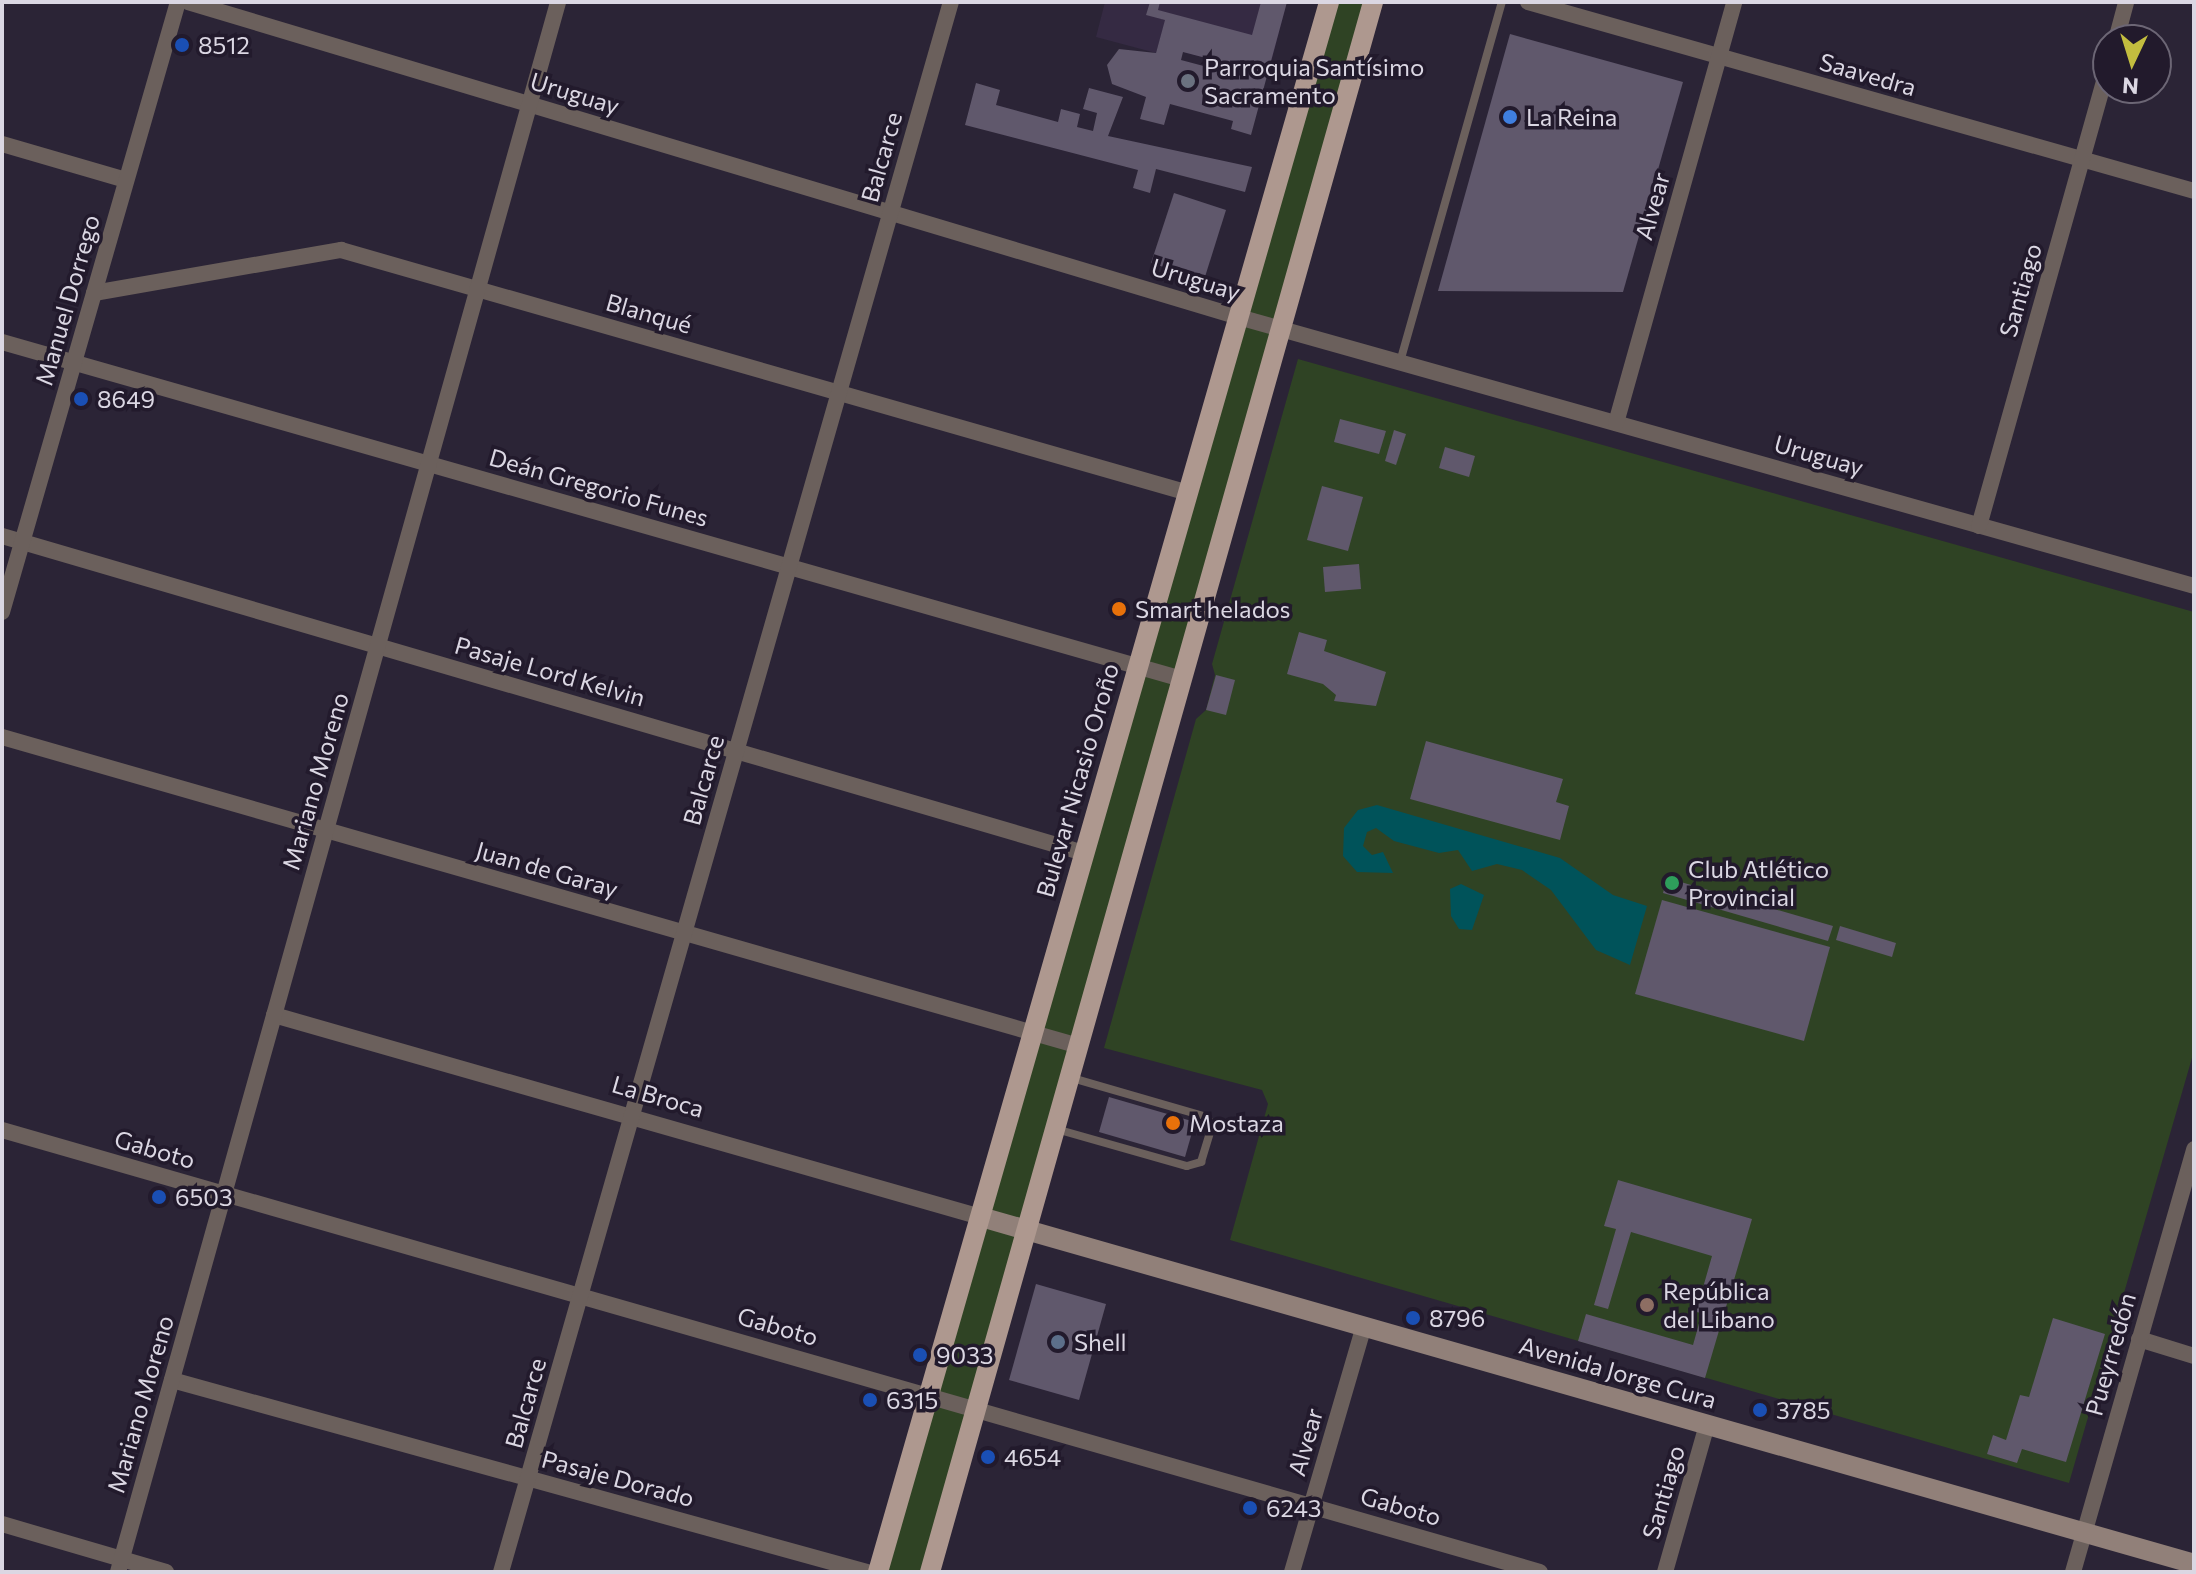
<!DOCTYPE html>
<meta charset="utf-8">
<style>
body{margin:0}
#map{position:relative;width:2196px;height:1574px;overflow:hidden;background:#2b2436;font-family:Commissioner,sans-serif}
div>[style]{position:absolute}
.built>*{inset:0;background:#352a43}
.green>*{inset:0;background:#2f4324}
.water>*{inset:0;background:#00535a}
.building>*{inset:0;background:#60586c}
.lane>*{height:8px;margin:-4px;padding:0 4px;transform-origin:4px;border-radius:4px;background:#6b605c}
.street>*{height:16px;margin:-8px;padding:0 8px;transform-origin:8px;border-radius:8px;background:#6b605c}
.secondary>*{height:20px;margin:-10px;padding:0 10px;transform-origin:10px;border-radius:10px;background:#918079}
.primary>*{height:20px;margin:-10px;padding:0 10px;transform-origin:10px;border-radius:10px;background:#ae988f}
.dots>*{width:22px;height:22px;translate:-50% -50%;box-sizing:border-box;border:4px solid #221a2c;border-radius:50%}
span{translate:-50% -50%;white-space:nowrap;text-align:center;line-height:1.15;-webkit-text-stroke:7px #221a2c;paint-order:stroke}
.poi-label{font-size:24px;color:#dbd7e3}
.left{translate:0 -50%;text-align:left}
.street-label{font-size:24px;color:#dbd7e3}
.frame{position:absolute;inset:0;border:4px solid #dbd7e3;pointer-events:none}
.north{position:absolute;left:2092px;top:24px;width:80px;height:80px;box-sizing:border-box;background:#221a2c;border:2px solid #6c6675;border-radius:50%;rotate:184deg;font-size:22px;font-weight:700;line-height:32px;text-align:center;color:#dbd7e3}
.north::after{content:'';display:block;margin:auto;width:28px;height:36px;background:#c3bd3f;clip-path:polygon(50% 0,100% 100%,50% 72%,0 100%)}
</style>
<div id="map">
<div class="built">
<div style="clip-path:polygon(1105px 2px,1287px 2px,1268px 74px,1183px 52px,1163px 29px,1156px 53px,1096px 37px)"></div>
</div>
<div class="green">
<div style="clip-path:polygon(1329px 2px,1373px 2px,930px 1572px,878px 1572px)"></div>
<div style="clip-path:polygon(1298px 359px,2194px 612px,2194px 1051px,2069px 1483px,1230px 1240px,1268px 1104px,1262px 1090px,1104px 1048px,1196px 719px,1206px 710px,1215px 675px,1212px 664px)"></div>
</div>
<div class="water">
<div style="clip-path:polygon(1377px 805px,1560px 858px,1613px 895px,1647px 906px,1630px 965px,1596px 950px,1551px 890px,1522px 870px,1497px 864px,1472px 871px,1458px 850px,1439px 853px,1394px 841px,1376px 828px,1367px 832px,1363px 846px,1372px 855px,1383px 852px,1393px 873px,1357px 872px,1343px 856px,1344px 828px,1358px 810px)"></div>
<div style="clip-path:polygon(1461px 884px,1484px 895px,1472px 930px,1459px 929px,1451px 916px,1450px 889px)"></div>
</div>
<div class="building">
<div style="clip-path:polygon(evenodd,1150px 2px,1160px 2px,1158px 10px,1252px 35px,1261px 2px,1287px 2px,1251px 135px,1231px 129px,1233px 121px,1170px 104px,1164px 125px,1140px 119px,1146px 97px,1112px 84px,1107px 65px,1119px 49px,1156px 53px,1165px 20px,1146px 15px,1150px 2px,1183px 52px,1248px 69px,1245px 77px,1181px 60px,1183px 52px)"></div>
<div style="clip-path:polygon(1510px 34px,1683px 82px,1623px 292px,1438px 291px)"></div>
<div style="clip-path:polygon(976px 83px,1000px 90px,996px 105px,1058px 122px,1061px 109px,1080px 114px,1077px 127px,1093px 131px,1097px 113px,1083px 109px,1089px 88px,1123px 97px,1108px 136px,1252px 167px,1245px 192px,1156px 169px,1150px 193px,1133px 188px,1138px 170px,965px 125px)"></div>
<div style="clip-path:polygon(1174px 193px,1226px 210px,1204px 280px,1151px 263px)"></div>
<div style="clip-path:polygon(1340px 419px,1386px 431px,1379px 454px,1334px 442px)"></div>
<div style="clip-path:polygon(1394px 430px,1406px 434px,1396px 465px,1385px 461px)"></div>
<div style="clip-path:polygon(1445px 447px,1475px 456px,1469px 477px,1439px 468px)"></div>
<div style="clip-path:polygon(1322px 486px,1363px 497px,1348px 551px,1307px 540px)"></div>
<div style="clip-path:polygon(1359px 564px,1361px 589px,1325px 592px,1323px 567px)"></div>
<div style="clip-path:polygon(1299px 632px,1327px 640px,1324px 651px,1386px 672px,1376px 706px,1334px 701px,1336px 695px,1323px 684px,1287px 674px)"></div>
<div style="clip-path:polygon(1216px 675px,1235px 680px,1226px 715px,1206px 710px)"></div>
<div style="clip-path:polygon(1426px 741px,1563px 779px,1556px 802px,1569px 806px,1560px 840px,1410px 799px)"></div>
<div style="clip-path:polygon(1667px 878px,1833px 926px,1828px 941px,1663px 893px)"></div>
<div style="clip-path:polygon(1662px 900px,1830px 947px,1804px 1041px,1635px 994px)"></div>
<div style="clip-path:polygon(1840px 926px,1896px 943px,1892px 957px,1836px 940px)"></div>
<div style="clip-path:polygon(1109px 1097px,1195px 1122px,1185px 1157px,1099px 1132px)"></div>
<div style="clip-path:polygon(1618px 1180px,1752px 1219px,1705px 1378px,1578px 1341px,1586px 1314px,1693px 1345px,1702px 1313px,1696px 1312px,1712px 1256px,1631px 1232px,1608px 1309px,1594px 1305px,1616px 1229px,1604px 1226px)"></div>
<div style="clip-path:polygon(1036px 1284px,1106px 1304px,1079px 1400px,1009px 1380px)"></div>
<div style="clip-path:polygon(2053px 1318px,2105px 1334px,2066px 1462px,2022px 1449px,2017px 1463px,1987px 1454px,1993px 1435px,2006px 1440px,2020px 1395px,2029px 1397px)"></div>
</div>
<div class="lane">
<div style="left:1400px;top:362px;width:374px;rotate:-74.2deg"></div>
<div style="left:1056px;top:1129px;width:136px;rotate:15.8deg"></div>
<div style="left:1187px;top:1166px;width:15px;rotate:-16deg"></div>
<div style="left:1201px;top:1162px;width:38px;rotate:-73deg"></div>
<div style="left:1212px;top:1126px;width:10px;rotate:-119deg"></div>
<div style="left:1207px;top:1117px;width:141px;rotate:-163.9deg"></div>
</div>
<div class="street">
<div style="left:188px;top:2px;width:1093px;rotate:16.69deg"></div>
<div style="left:1235px;top:316px;width:996px;rotate:15.72deg"></div>
<div style="left:1528px;top:2px;width:692px;rotate:15.84deg"></div>
<div style="left:2116px;top:40px;width:39px;rotate:-75deg"></div>
<div style="left:2px;top:144px;width:129px;rotate:16.2deg"></div>
<div style="left:94px;top:293px;width:251px;rotate:-9.9deg"></div>
<div style="left:341px;top:250px;width:878px;rotate:16deg"></div>
<div style="left:2px;top:342px;width:1227px;rotate:15.94deg"></div>
<div style="left:1616px;top:423px;width:437px;rotate:-74.3deg"></div>
<div style="left:1979px;top:526px;width:477px;rotate:-74.3deg"></div>
<div style="left:2px;top:536px;width:1127px;rotate:16.33deg"></div>
<div style="left:2px;top:612px;width:635px;rotate:-73.91deg"></div>
<div style="left:2px;top:737px;width:1120px;rotate:16.01deg"></div>
<div style="left:274px;top:1015px;width:735px;rotate:15.95deg"></div>
<div style="left:2px;top:1130px;width:1600px;rotate:16.03deg"></div>
<div style="left:2139px;top:1339px;width:58px;rotate:17.2deg"></div>
<div style="left:172px;top:1380px;width:721px;rotate:15.44deg"></div>
<div style="left:2px;top:1524px;width:171px;rotate:16.3deg"></div>
<div style="left:118px;top:1572px;width:1630px;rotate:-74.34deg"></div>
<div style="left:501px;top:1572px;width:1633px;rotate:-74.01deg"></div>
<div style="left:1292px;top:1572px;width:256px;rotate:-73.7deg"></div>
<div style="left:1665px;top:1572px;width:153px;rotate:-74.1deg"></div>
<div style="left:2073px;top:1572px;width:440px;rotate:-74deg"></div>
</div>
<div class="secondary">
<div style="left:981px;top:1217px;width:1262px;rotate:15.96deg"></div>
</div>
<div class="primary">
<div style="left:878px;top:1572px;width:1633px;rotate:-73.97deg"></div>
<div style="left:930px;top:1572px;width:1631px;rotate:-74.24deg"></div>
</div>
<div class="dots">
<div style="left:182px;top:45px;background:#1a4fb4"></div>
<div style="left:1188px;top:81px;background:#6b7280"></div>
<div style="left:1510px;top:117px;background:#3f7fe0"></div>
<div style="left:81px;top:399px;background:#1a4fb4"></div>
<div style="left:1119px;top:609px;background:#e8710a"></div>
<div style="left:1672px;top:883px;background:#2e9e5b"></div>
<div style="left:1173px;top:1123px;background:#e8710a"></div>
<div style="left:159px;top:1197px;background:#1a4fb4"></div>
<div style="left:1647px;top:1305px;background:#8d6e63"></div>
<div style="left:1413px;top:1318px;background:#1a4fb4"></div>
<div style="left:1058px;top:1342px;background:#5c6f8a"></div>
<div style="left:920px;top:1355px;background:#1a4fb4"></div>
<div style="left:870px;top:1400px;background:#1a4fb4"></div>
<div style="left:1760px;top:1410px;background:#1a4fb4"></div>
<div style="left:988px;top:1457px;background:#1a4fb4"></div>
<div style="left:1250px;top:1508px;background:#1a4fb4"></div>
</div>
<div class="poi-label">
<span class="left" style="left:198px;top:45px">8512</span>
<span class="left" style="left:1204px;top:81px">Parroquia Santísimo<br>Sacramento</span>
<span class="left" style="left:1526px;top:117px">La Reina</span>
<span class="left" style="left:97px;top:399px">8649</span>
<span class="left" style="left:1135px;top:609px">Smart helados</span>
<span class="left" style="left:1688px;top:883px">Club Atlético<br>Provincial</span>
<span class="left" style="left:1189px;top:1123px">Mostaza</span>
<span class="left" style="left:175px;top:1197px">6503</span>
<span class="left" style="left:1663px;top:1305px">República<br>del Libano</span>
<span class="left" style="left:1429px;top:1318px">8796</span>
<span class="left" style="left:1074px;top:1342px">Shell</span>
<span class="left" style="left:936px;top:1355px">9033</span>
<span class="left" style="left:886px;top:1400px">6315</span>
<span class="left" style="left:1776px;top:1410px">3785</span>
<span class="left" style="left:1004px;top:1457px">4654</span>
<span class="left" style="left:1266px;top:1508px">6243</span>
</div>
<div class="street-label">
<span style="left:1868px;top:74px;rotate:16deg">Saavedra</span>
<span style="left:575px;top:93px;rotate:17deg">Uruguay</span>
<span style="left:881px;top:157px;rotate:-74deg">Balcarce</span>
<span style="left:1652px;top:206px;rotate:-74deg">Alvear</span>
<span style="left:1196px;top:279px;rotate:17deg">Uruguay</span>
<span style="left:2020px;top:290px;rotate:-74deg">Santiago</span>
<span style="left:67px;top:300px;rotate:-74deg">Manuel Dorrego</span>
<span style="left:649px;top:313px;rotate:16deg">Blanqué</span>
<span style="left:1819px;top:455px;rotate:16deg">Uruguay</span>
<span style="left:599px;top:487px;rotate:16deg">Deán Gregorio Funes</span>
<span style="left:550px;top:671px;rotate:16deg">Pasaje Lord Kelvin</span>
<span style="left:703px;top:780px;rotate:-74deg">Balcarce</span>
<span style="left:1077px;top:780px;rotate:-74deg">Bulevar Nicasio Oroño</span>
<span style="left:315px;top:781px;rotate:-74deg">Mariano Moreno</span>
<span style="left:547px;top:869px;rotate:16deg">Juan de Garay</span>
<span style="left:658px;top:1096px;rotate:16deg">La Broca</span>
<span style="left:155px;top:1149px;rotate:16deg">Gaboto</span>
<span style="left:778px;top:1326px;rotate:16deg">Gaboto</span>
<span style="left:2110px;top:1354px;rotate:-74deg">Pueyrredón</span>
<span style="left:1618px;top:1372px;rotate:16deg">Avenida Jorge Cura</span>
<span style="left:525px;top:1403px;rotate:-74deg">Balcarce</span>
<span style="left:140px;top:1404px;rotate:-74deg">Mariano Moreno</span>
<span style="left:1305px;top:1442px;rotate:-74deg">Alvear</span>
<span style="left:618px;top:1478px;rotate:15deg">Pasaje Dorado</span>
<span style="left:1663px;top:1492px;rotate:-74deg">Santiago</span>
<span style="left:1401px;top:1506px;rotate:16deg">Gaboto</span>
</div>
<div class="frame"></div>
<div class="north">N</div>
</div>
